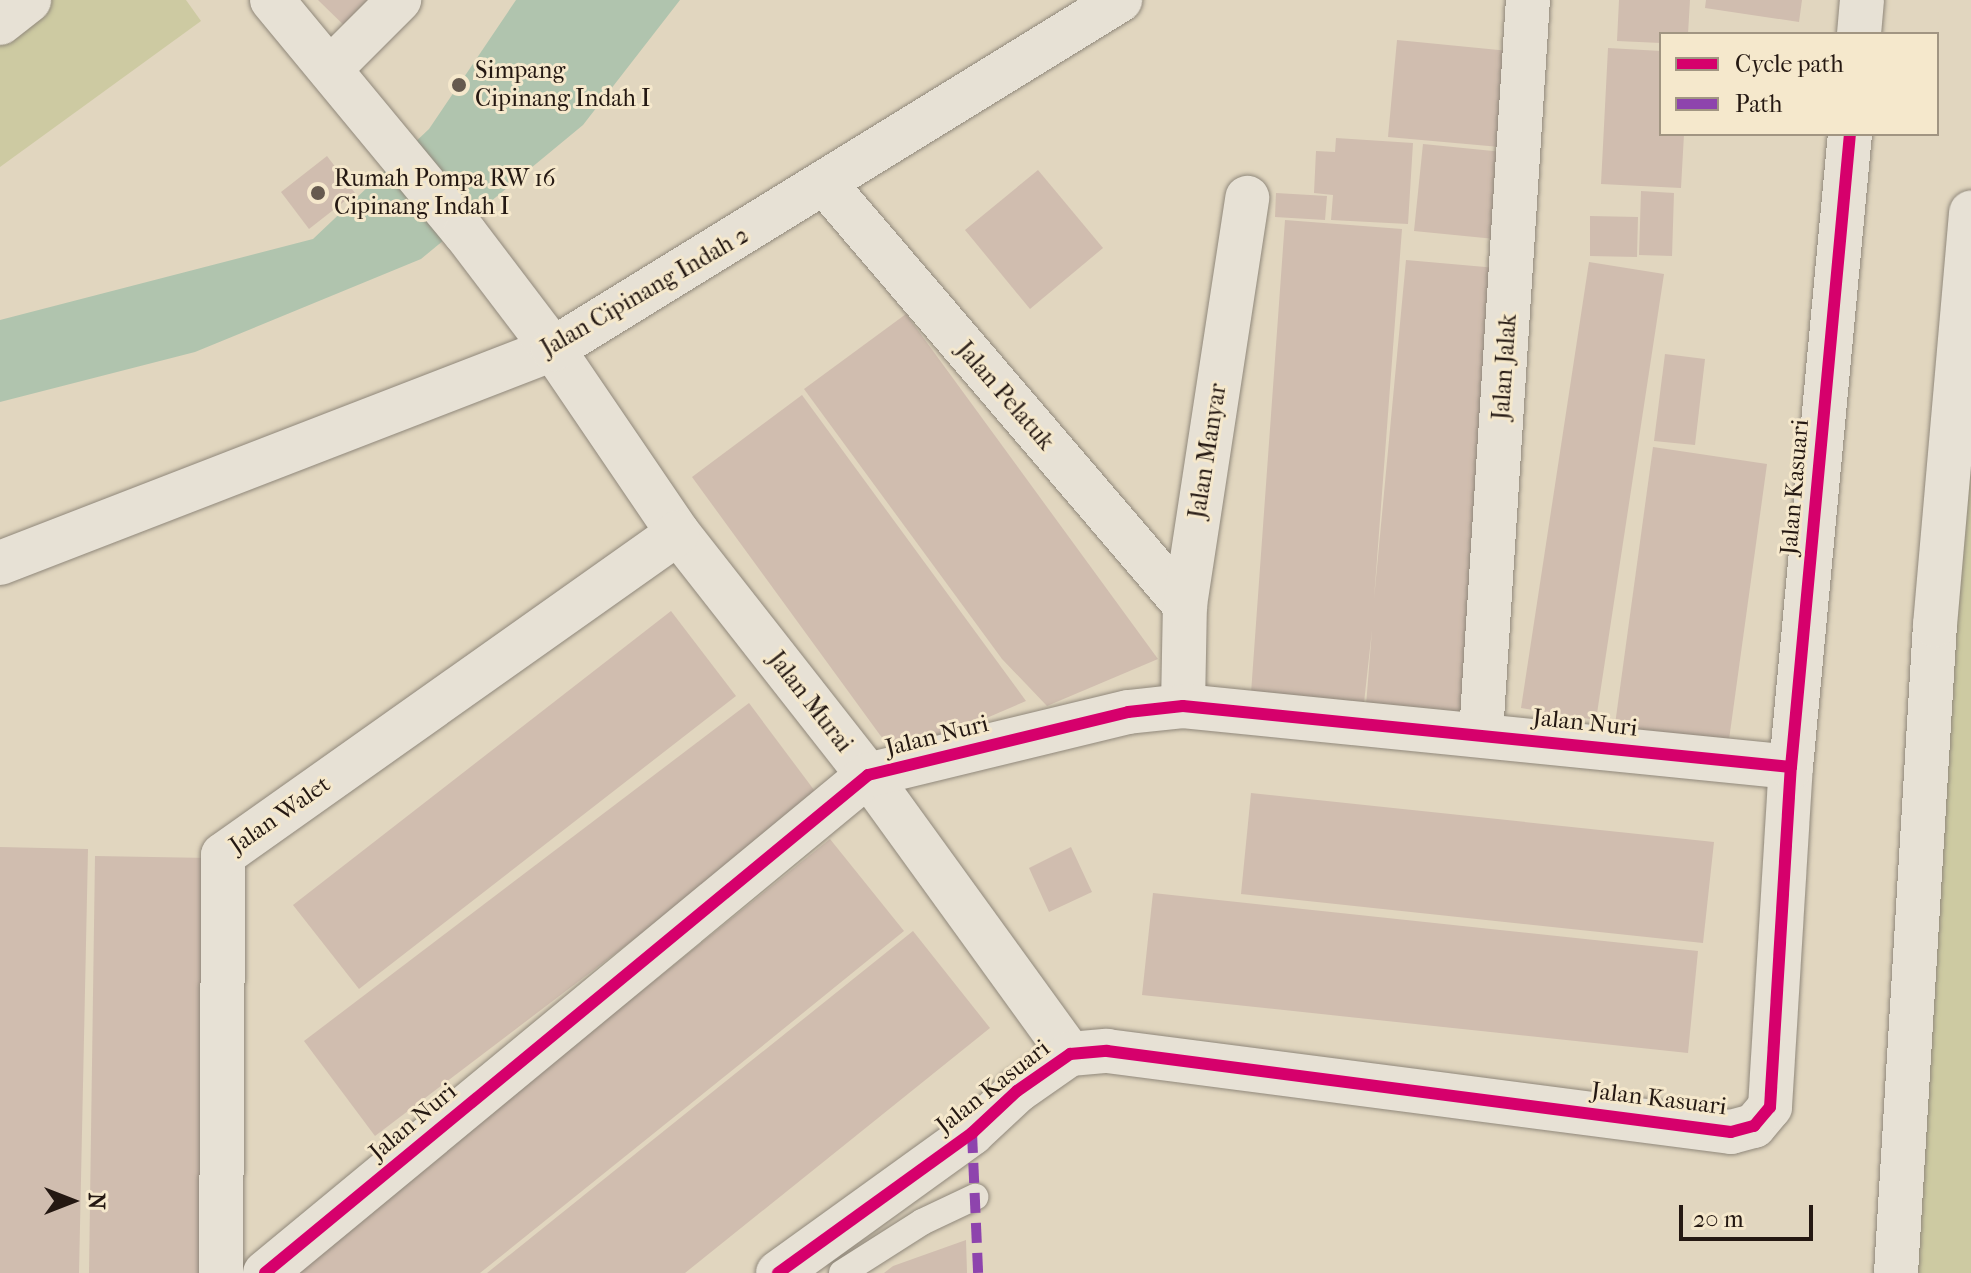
<!DOCTYPE html>
<style>
body{margin:0}
#map{position:relative;width:1971px;height:1273px;overflow:hidden;background:#e1d6bf;font-family:"IM FELL French Canon",serif}
div>[style]{position:absolute}
.green>*{inset:0;background:#cdcaa2}
.water>*{inset:0;background:#b0c4ae}
.building>*{inset:0;background:#d0bdaf}
.roads{filter:drop-shadow(0 0 2px #90887b) drop-shadow(0 0 2px #90887b)}
.service>*{height:26px;margin:-13px;padding:0 13px;transform-origin:13px;border-radius:13px;background:#e7e1d5}
.minor>*{height:44px;margin:-22px;padding:0 22px;transform-origin:22px;border-radius:22px;background:#e7e1d5}
.tertiary>*{height:44px;margin:-22px;padding:0 22px;transform-origin:22px;border-radius:22px;background:#e7e1d5}
.quiet>*{height:10px;margin-top:-5px;transform-origin:0;background:repeating-linear-gradient(90deg,#8e44ad 0 20px,transparent 0 30px)}
.cycleway>*{height:12px;margin:-6px;padding:0 6px;transform-origin:6px;border-radius:6px;background:#d6006c}
.dots>*{width:22px;height:22px;translate:-50% -50%;box-sizing:border-box;border:4px solid #f5e8cc;border-radius:50%}
span{translate:-50% -50%;white-space:nowrap;text-align:center;line-height:1.15;-webkit-text-stroke:6px #f5e8cc;paint-order:stroke}
.poi-label{font-size:24px;color:#241812}
.left{translate:0 -50%;text-align:left}
.street-label{font-size:24px;color:#241812}
.legend{position:absolute;left:1659px;top:32px;width:280px;height:104px;box-sizing:border-box;background:#f5e8cc;border:2px solid #a19582;margin:0;padding:10px 14px;list-style:none;font-size:24px;color:#241812}
.legend li{display:flex;align-items:center;gap:16px;height:40px}
.legend b{width:40px;border:2px solid #a19582}
.north{position:absolute;left:32px;top:1161px;width:80px;height:80px;-webkit-text-stroke:6px #f5e8cc;paint-order:stroke;rotate:90deg;font-size:22px;font-weight:700;line-height:32px;text-align:center;color:#241812}
.north::after{content:'';display:block;margin:auto;width:28px;height:36px;background:#241812;clip-path:polygon(50% 0,100% 100%,50% 72%,0 100%)}
.scale{position:absolute;left:1679px;top:1205px;width:134px;height:36px;box-sizing:border-box;border:4px solid #241812;border-top:0;padding-left:10px;font-size:24px;line-height:28px;white-space:nowrap;color:#241812;-webkit-text-stroke:6px #f5e8cc;paint-order:stroke}
</style>
<div id="map">
<div class="green">
<div style="clip-path:polygon(29px 0,186px 0,201px 21px,0 167px,0 23px)"></div>
<div style="clip-path:polygon(1971px 223px,1971px 1273px,1896px 1273px)"></div>
</div>
<div class="water">
<div style="clip-path:polygon(516px 0,680px 0,583px 125px,421px 259px,195px 352px,0 402px,0 320px,313px 239px,429px 129px)"></div>
</div>
<div class="building">
<div style="clip-path:polygon(318px 0,392px 0,356px 37px)"></div>
<div style="clip-path:polygon(1619px 0,1690px 0,1688px 34px,1661px 34px,1661px 43px,1617px 41px)"></div>
<div style="clip-path:polygon(1706px 0,1802px 0,1799px 22px,1705px 8px)"></div>
<div style="clip-path:polygon(1397px 40px,1509px 51px,1500px 147px,1388px 137px)"></div>
<div style="clip-path:polygon(1608px 48px,1661px 51px,1661px 134px,1684px 134px,1681px 188px,1601px 184px)"></div>
<div style="clip-path:polygon(1336px 138px,1413px 143px,1408px 224px,1331px 220px,1333px 195px,1314px 193px,1316px 151px,1335px 152px)"></div>
<div style="clip-path:polygon(1423px 144px,1503px 152px,1495px 239px,1414px 231px)"></div>
<div style="clip-path:polygon(327px 156px,355px 193px,309px 229px,281px 192px)"></div>
<div style="clip-path:polygon(1038px 170px,1103px 248px,1030px 309px,965px 230px)"></div>
<div style="clip-path:polygon(1641px 191px,1674px 193px,1672px 256px,1639px 255px)"></div>
<div style="clip-path:polygon(1276px 193px,1327px 196px,1325px 220px,1275px 217px)"></div>
<div style="clip-path:polygon(1590px 216px,1638px 217px,1637px 257px,1590px 256px)"></div>
<div style="clip-path:polygon(1285px 220px,1402px 229px,1374px 599px,1406px 260px,1508px 269px,1466px 726px,1365px 718px,1372px 630px,1363px 712px,1250px 707px)"></div>
<div style="clip-path:polygon(1589px 262px,1664px 274px,1596px 720px,1521px 708px)"></div>
<div style="clip-path:polygon(906px 314px,982px 418px,1158px 659px,1047px 706px,1002px 659px,804px 389px)"></div>
<div style="clip-path:polygon(1665px 354px,1705px 359px,1695px 445px,1654px 441px)"></div>
<div style="clip-path:polygon(802px 395px,1026px 701px,898px 756px,880px 735px,692px 477px)"></div>
<div style="clip-path:polygon(1653px 447px,1767px 464px,1728px 747px,1614px 732px)"></div>
<div style="clip-path:polygon(671px 611px,736px 696px,359px 989px,293px 905px)"></div>
<div style="clip-path:polygon(749px 703px,820px 798px,375px 1136px,304px 1041px)"></div>
<div style="clip-path:polygon(1251px 793px,1714px 842px,1703px 943px,1241px 894px)"></div>
<div style="clip-path:polygon(830px 839px,904px 931px,750px 1056px,480px 1273px,292px 1273px)"></div>
<div style="clip-path:polygon(0 847px,88px 849px,79px 1273px,0 1273px)"></div>
<div style="clip-path:polygon(1071px 847px,1092px 892px,1049px 912px,1029px 868px)"></div>
<div style="clip-path:polygon(95px 856px,210px 858px,204px 1273px,89px 1273px)"></div>
<div style="clip-path:polygon(1153px 893px,1698px 951px,1688px 1053px,1142px 995px)"></div>
<div style="clip-path:polygon(913px 931px,990px 1028px,837px 1151px,685px 1273px,487px 1273px)"></div>
<div style="clip-path:polygon(966px 1240px,967px 1273px,884px 1273px,893px 1266px)"></div>
</div>
<div class="roads">
<div class="service">
<div style="left:842px;top:1273px;width:95px;rotate:-32.5deg"></div>
<div style="left:922px;top:1222px;width:59px;rotate:-25.3deg"></div>
</div>
<div class="minor">
<div style="left:0;top:23px;width:37px;rotate:-38deg"></div>
<div style="left:1859px;top:34px;width:34px;rotate:-85deg"></div>
<div style="left:330px;top:69px;width:98px;rotate:-45deg"></div>
<div style="left:826px;top:185px;width:553px;rotate:49.48deg"></div>
<div style="left:0;top:563px;width:593px;rotate:-21.16deg"></div>
<div style="left:553px;top:349px;width:222px;rotate:55.8deg"></div>
<div style="left:678px;top:533px;width:308px;rotate:51.9deg"></div>
<div style="left:868px;top:775px;width:344px;rotate:54.1deg"></div>
<div style="left:1183px;top:706px;width:101px;rotate:-88.9deg"></div>
<div style="left:1185px;top:605px;width:412px;rotate:-81.3deg"></div>
<div style="left:1481px;top:734px;width:736px;rotate:-86.34deg"></div>
<div style="left:221px;top:1273px;width:418px;rotate:-89.7deg"></div>
<div style="left:223px;top:855px;width:557px;rotate:-35.29deg"></div>
<div style="left:265px;top:1273px;width:782px;rotate:-39.55deg"></div>
<div style="left:868px;top:775px;width:268px;rotate:-13.6deg"></div>
<div style="left:1128px;top:712px;width:55px;rotate:-6.2deg"></div>
<div style="left:1183px;top:706px;width:611px;rotate:5.73deg"></div>
<div style="left:778px;top:1273px;width:239px;rotate:-35.8deg"></div>
<div style="left:972px;top:1133px;width:62px;rotate:-43deg"></div>
<div style="left:1017px;top:1091px;width:65px;rotate:-34.9deg"></div>
<div style="left:1070px;top:1054px;width:37px;rotate:-5deg"></div>
<div style="left:1107px;top:1051px;width:629px;rotate:7.4deg"></div>
<div style="left:1731px;top:1132px;width:24px;rotate:-15deg"></div>
<div style="left:1754px;top:1126px;width:25px;rotate:-50deg"></div>
<div style="left:1770px;top:1107px;width:341px;rotate:-86.5deg"></div>
<div style="left:1791px;top:767px;width:636px;rotate:-84.68deg"></div>
<div style="left:1896px;top:1273px;width:649px;rotate:-86.56deg"></div>
<div style="left:1935px;top:625px;width:414px;rotate:-85deg"></div>
</div>
<div class="tertiary">
<div style="left:272px;top:0;width:303px;rotate:50.4deg"></div>
<div style="left:465px;top:233px;width:146px;rotate:52.8deg"></div>
<div style="left:553px;top:349px;width:666px;rotate:-31.61deg"></div>
</div>
</div>
<div class="quiet">
<div style="left:972px;top:1133px;width:140px;rotate:87.5deg"></div>
</div>
<div class="cycleway">
<div style="left:265px;top:1273px;width:782px;rotate:-39.55deg"></div>
<div style="left:868px;top:775px;width:268px;rotate:-13.6deg"></div>
<div style="left:1128px;top:712px;width:55px;rotate:-6.2deg"></div>
<div style="left:1183px;top:706px;width:611px;rotate:5.73deg"></div>
<div style="left:778px;top:1273px;width:239px;rotate:-35.8deg"></div>
<div style="left:972px;top:1133px;width:62px;rotate:-43deg"></div>
<div style="left:1017px;top:1091px;width:65px;rotate:-34.9deg"></div>
<div style="left:1070px;top:1054px;width:37px;rotate:-5deg"></div>
<div style="left:1107px;top:1051px;width:629px;rotate:7.4deg"></div>
<div style="left:1731px;top:1132px;width:24px;rotate:-15deg"></div>
<div style="left:1754px;top:1126px;width:25px;rotate:-50deg"></div>
<div style="left:1770px;top:1107px;width:341px;rotate:-86.5deg"></div>
<div style="left:1791px;top:767px;width:636px;rotate:-84.68deg"></div>
</div>
<div class="dots">
<div style="left:459px;top:85px;background:#665a4f"></div>
<div style="left:318px;top:193px;background:#665a4f"></div>
</div>
<div class="poi-label">
<span class="left" style="left:475px;top:85px">Simpang<br>Cipinang Indah I</span>
<span class="left" style="left:334px;top:193px">Rumah Pompa RW 16<br>Cipinang Indah I</span>
</div>
<div class="street-label">
<span style="left:645px;top:292px;rotate:-30deg">Jalan Cipinang Indah 2</span>
<span style="left:1505px;top:367px;rotate:-86deg">Jalan Jalak</span>
<span style="left:1005px;top:396px;rotate:49deg">Jalan Pelatuk</span>
<span style="left:1208px;top:451px;rotate:-81deg">Jalan Manyar</span>
<span style="left:1795px;top:487px;rotate:-85deg">Jalan Kasuari</span>
<span style="left:810px;top:702px;rotate:52deg">Jalan Murai</span>
<span style="left:1585px;top:723px;rotate:6deg">Jalan Nuri</span>
<span style="left:937px;top:736px;rotate:-14deg">Jalan Nuri</span>
<span style="left:280px;top:815px;rotate:-35deg">Jalan Walet</span>
<span style="left:993px;top:1087px;rotate:-38deg">Jalan Kasuari</span>
<span style="left:1659px;top:1099px;rotate:7deg">Jalan Kasuari</span>
<span style="left:413px;top:1122px;rotate:-40deg">Jalan Nuri</span>
</div>
<ul class="legend">
<li><b style="height:10px;background:#d6006c"></b>Cycle path</li>
<li><b style="height:10px;background:#8e44ad"></b>Path</li>
</ul>
<div class="north">N</div>
<div class="scale">20 m</div>
</div>
